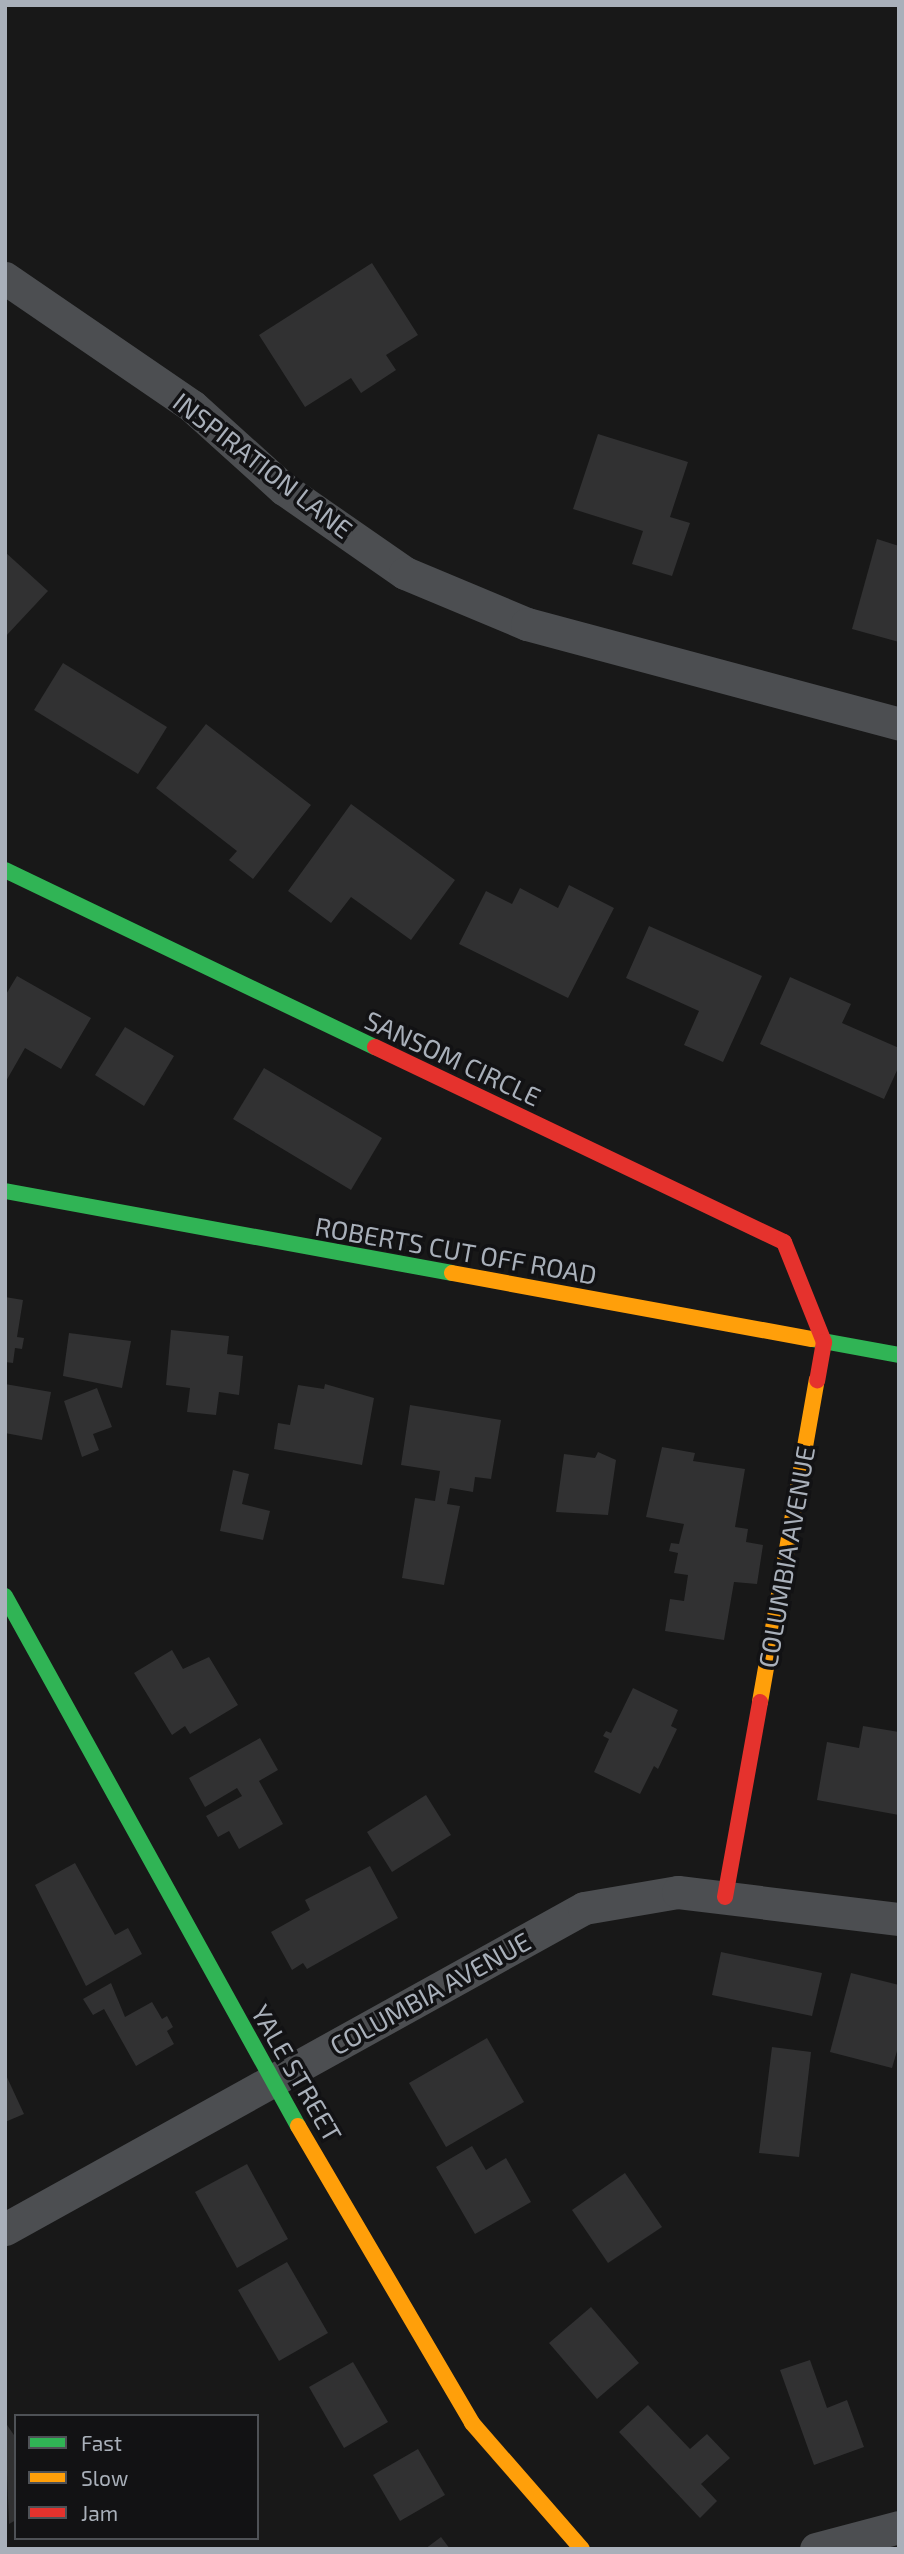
<!DOCTYPE html>
<style>
body{margin:0}
#map{position:relative;width:904px;height:2554px;overflow:hidden;background:#181818;font-family:"Exo 2",sans-serif}
div>[style]{position:absolute}
.building>*{inset:0;background:#313132}
.street>*{height:33px;margin:-16.5px;padding:0 16.5px;transform-origin:16.5px;border-radius:16.5px;background:#4c4e51}
.fast>*{height:16px;margin:-8px;padding:0 8px;transform-origin:8px;border-radius:8px;background:#30b455}
.slow>*{height:16px;margin:-8px;padding:0 8px;transform-origin:8px;border-radius:8px;background:#ff9f0a}
.jam>*{height:16px;margin:-8px;padding:0 8px;transform-origin:8px;border-radius:8px;background:#e5322d}
span{translate:-50% -50%;white-space:nowrap;text-align:center;line-height:1.15;-webkit-text-stroke:7px #121214;paint-order:stroke}
.street-label{font-size:26px;color:#a9b0ba}
.frame{position:absolute;inset:0;border:7px solid #a9b0ba;pointer-events:none}
.legend{position:absolute;left:14px;top:2414px;width:245px;height:126px;box-sizing:border-box;background:#121214;border:2px solid #4e5156;margin:0;padding:9px 12px;list-style:none;font-size:21px;color:#a9b0ba}
.legend li{display:flex;align-items:center;gap:14px;height:35px}
.legend b{width:35px;border:2px solid #4e5156}
</style>
<div id="map">
<div class="building">
<div style="clip-path:polygon(372px 263px,418px 335px,386px 355px,396px 370px,361px 393px,351px 378px,305px 407px,259px 335px)"></div>
<div style="clip-path:polygon(598px 434px,688px 462px,670px 517px,690px 523px,672px 576px,632px 564px,643px 531px,573px 509px)"></div>
<div style="clip-path:polygon(877px 539px,899px 546px,899px 642px,852px 629px)"></div>
<div style="clip-path:polygon(5px 552px,48px 591px,5px 637px)"></div>
<div style="clip-path:polygon(63px 663px,167px 727px,138px 774px,34px 710px)"></div>
<div style="clip-path:polygon(206px 724px,311px 805px,253px 879px,229px 860px,237px 851px,156px 788px)"></div>
<div style="clip-path:polygon(351px 804px,455px 880px,411px 940px,351px 897px,331px 923px,288px 891px)"></div>
<div style="clip-path:polygon(569px 885px,614px 908px,568px 998px,459px 944px,486px 891px,512px 904px,520px 888px,558px 908px)"></div>
<div style="clip-path:polygon(649px 926px,762px 976px,723px 1062px,684px 1045px,699px 1011px,626px 978px)"></div>
<div style="clip-path:polygon(17px 976px,91px 1018px,61px 1069px,25px 1048px,5px 1083px,5px 996px)"></div>
<div style="clip-path:polygon(790px 977px,851px 1004px,842px 1023px,899px 1048px,899px 1066px,884px 1099px,760px 1044px)"></div>
<div style="clip-path:polygon(125px 1027px,174px 1056px,144px 1106px,95px 1075px)"></div>
<div style="clip-path:polygon(264px 1068px,382px 1138px,351px 1190px,233px 1119px)"></div>
<div style="clip-path:polygon(5px 1297px,23px 1300px,17px 1337px,24px 1338px,22px 1349px,15px 1348px,13px 1363px,5px 1362px)"></div>
<div style="clip-path:polygon(171px 1330px,229px 1336px,227px 1354px,243px 1356px,239px 1395px,219px 1392px,216px 1415px,187px 1412px,190px 1388px,166px 1385px)"></div>
<div style="clip-path:polygon(69px 1333px,131px 1341px,122px 1388px,63px 1376px)"></div>
<div style="clip-path:polygon(5px 1384px,51px 1392px,42px 1440px,5px 1433px)"></div>
<div style="clip-path:polygon(325px 1384px,374px 1398px,362px 1465px,274px 1449px,278px 1423px,290px 1425px,298px 1385px,324px 1389px)"></div>
<div style="clip-path:polygon(97px 1388px,112px 1427px,93px 1434px,99px 1450px,82px 1457px,64px 1401px)"></div>
<div style="clip-path:polygon(410px 1405px,501px 1420px,491px 1479px,475px 1477px,473px 1492px,450px 1488px,447px 1504px,460px 1506px,444px 1585px,402px 1578px,415px 1498px,435px 1501px,440px 1471px,401px 1465px)"></div>
<div style="clip-path:polygon(662px 1447px,695px 1453px,693px 1461px,745px 1469px,735px 1527px,748px 1529px,746px 1542px,763px 1545px,757px 1584px,734px 1582px,724px 1640px,665px 1631px,670px 1599px,684px 1601px,688px 1575px,674px 1573px,678px 1553px,669px 1551px,671px 1543px,679px 1544px,684px 1524px,646px 1517px)"></div>
<div style="clip-path:polygon(598px 1452px,616px 1460px,608px 1515px,556px 1512px,564px 1454px,595px 1458px)"></div>
<div style="clip-path:polygon(233px 1470px,249px 1474px,242px 1504px,270px 1511px,263px 1540px,220px 1531px)"></div>
<div style="clip-path:polygon(172px 1650px,183px 1669px,209px 1657px,238px 1705px,190px 1734px,185px 1726px,172px 1735px,134px 1673px)"></div>
<div style="clip-path:polygon(633px 1688px,678px 1710px,671px 1726px,677px 1729px,658px 1769px,654px 1766px,640px 1794px,594px 1772px,609px 1739px,603px 1736px,606px 1731px,611px 1733px)"></div>
<div style="clip-path:polygon(863px 1726px,899px 1732px,899px 1815px,817px 1800px,827px 1742px,859px 1748px)"></div>
<div style="clip-path:polygon(260px 1738px,278px 1770px,259px 1781px,283px 1824px,239px 1849px,229px 1831px,218px 1837px,206px 1816px,242px 1796px,237px 1788px,205px 1807px,189px 1778px)"></div>
<div style="clip-path:polygon(426px 1795px,451px 1835px,392px 1872px,367px 1832px)"></div>
<div style="clip-path:polygon(75px 1863px,115px 1935px,128px 1928px,142px 1954px,86px 1986px,35px 1885px)"></div>
<div style="clip-path:polygon(370px 1866px,398px 1918px,307px 1969px,303px 1963px,292px 1970px,271px 1932px,310px 1910px,305px 1900px)"></div>
<div style="clip-path:polygon(721px 1952px,822px 1973px,812px 2016px,712px 1995px)"></div>
<div style="clip-path:polygon(851px 1973px,899px 1985px,899px 2044px,892px 2068px,830px 2052px)"></div>
<div style="clip-path:polygon(111px 1983px,125px 2017px,152px 2002px,162px 2019px,167px 2016px,173px 2027px,167px 2031px,174px 2044px,136px 2066px,104px 2009px,93px 2015px,83px 1999px)"></div>
<div style="clip-path:polygon(487px 2038px,524px 2102px,446px 2147px,409px 2083px)"></div>
<div style="clip-path:polygon(772px 2047px,811px 2052px,799px 2157px,759px 2153px)"></div>
<div style="clip-path:polygon(5px 2073px,24px 2114px,5px 2122px)"></div>
<div style="clip-path:polygon(472px 2146px,486px 2170px,506px 2158px,531px 2202px,475px 2234px,436px 2167px)"></div>
<div style="clip-path:polygon(247px 2164px,288px 2239px,237px 2268px,195px 2192px)"></div>
<div style="clip-path:polygon(625px 2173px,662px 2227px,608px 2263px,572px 2210px)"></div>
<div style="clip-path:polygon(287px 2262px,328px 2333px,279px 2361px,238px 2290px)"></div>
<div style="clip-path:polygon(591px 2307px,639px 2363px,597px 2399px,549px 2343px)"></div>
<div style="clip-path:polygon(810px 2360px,827px 2408px,847px 2400px,864px 2447px,814px 2465px,780px 2370px)"></div>
<div style="clip-path:polygon(353px 2362px,388px 2422px,344px 2448px,309px 2387px)"></div>
<div style="clip-path:polygon(648px 2405px,690px 2449px,707px 2434px,730px 2458px,701px 2484px,717px 2501px,700px 2518px,619px 2432px)"></div>
<div style="clip-path:polygon(5px 2422px,16px 2438px,16px 2520px,9px 2524px)"></div>
<div style="clip-path:polygon(418px 2449px,445px 2495px,400px 2521px,373px 2475px)"></div>
<div style="clip-path:polygon(441px 2537px,450px 2549px,425px 2549px)"></div>
</div>
<div class="street">
<div style="left:5px;top:278px;width:227px;rotate:34.4deg"></div>
<div style="left:192px;top:406px;width:124px;rotate:42.1deg"></div>
<div style="left:284px;top:489px;width:147px;rotate:34.8deg"></div>
<div style="left:405px;top:573px;width:132px;rotate:22.7deg"></div>
<div style="left:527px;top:624px;width:385px;rotate:15deg"></div>
<div style="left:5px;top:2229px;width:662px;rotate:-29deg"></div>
<div style="left:584px;top:1908px;width:95px;rotate:-9.7deg"></div>
<div style="left:678px;top:1892px;width:223px;rotate:7deg"></div>
<div style="left:816px;top:2549px;width:86px;rotate:-14.8deg"></div>
</div>
<div class="fast">
<div style="left:5px;top:870px;width:410px;rotate:25.6deg"></div>
<div style="left:5px;top:1191px;width:454px;rotate:10.4deg"></div>
<div style="left:812px;top:1339px;width:88px;rotate:10.4deg"></div>
<div style="left:5px;top:1596px;width:606px;rotate:61.06deg"></div>
</div>
<div class="slow">
<div style="left:452px;top:1273px;width:366px;rotate:10.4deg"></div>
<div style="left:760px;top:1702px;width:327px;rotate:-80deg"></div>
<div style="left:298px;top:2126px;width:344px;rotate:59.6deg"></div>
<div style="left:472px;top:2423px;width:167px;rotate:48.9deg"></div>
</div>
<div class="jam">
<div style="left:375px;top:1047px;width:453px;rotate:25.5deg"></div>
<div style="left:784px;top:1242px;width:108px;rotate:68.2deg"></div>
<div style="left:824px;top:1342px;width:39px;rotate:100deg"></div>
<div style="left:725px;top:1897px;width:198px;rotate:-79.8deg"></div>
</div>
<div class="street-label">
<span style="left:263px;top:465px;rotate:38deg">INSPIRATION LANE</span>
<span style="left:453px;top:1058px;rotate:25deg">SANSOM CIRCLE</span>
<span style="left:456px;top:1250px;rotate:10deg">ROBERTS CUT OFF ROAD</span>
<span style="left:786px;top:1557px;rotate:-80deg">COLUMBIA AVENUE</span>
<span style="left:430px;top:1993px;rotate:-29deg">COLUMBIA AVENUE</span>
<span style="left:297px;top:2073px;rotate:60deg">YALE STREET</span>
</div>
<div class="frame"></div>
<ul class="legend">
<li><b style="height:9px;background:#30b455"></b>Fast</li>
<li><b style="height:9px;background:#ff9f0a"></b>Slow</li>
<li><b style="height:9px;background:#e5322d"></b>Jam</li>
</ul>
</div>
